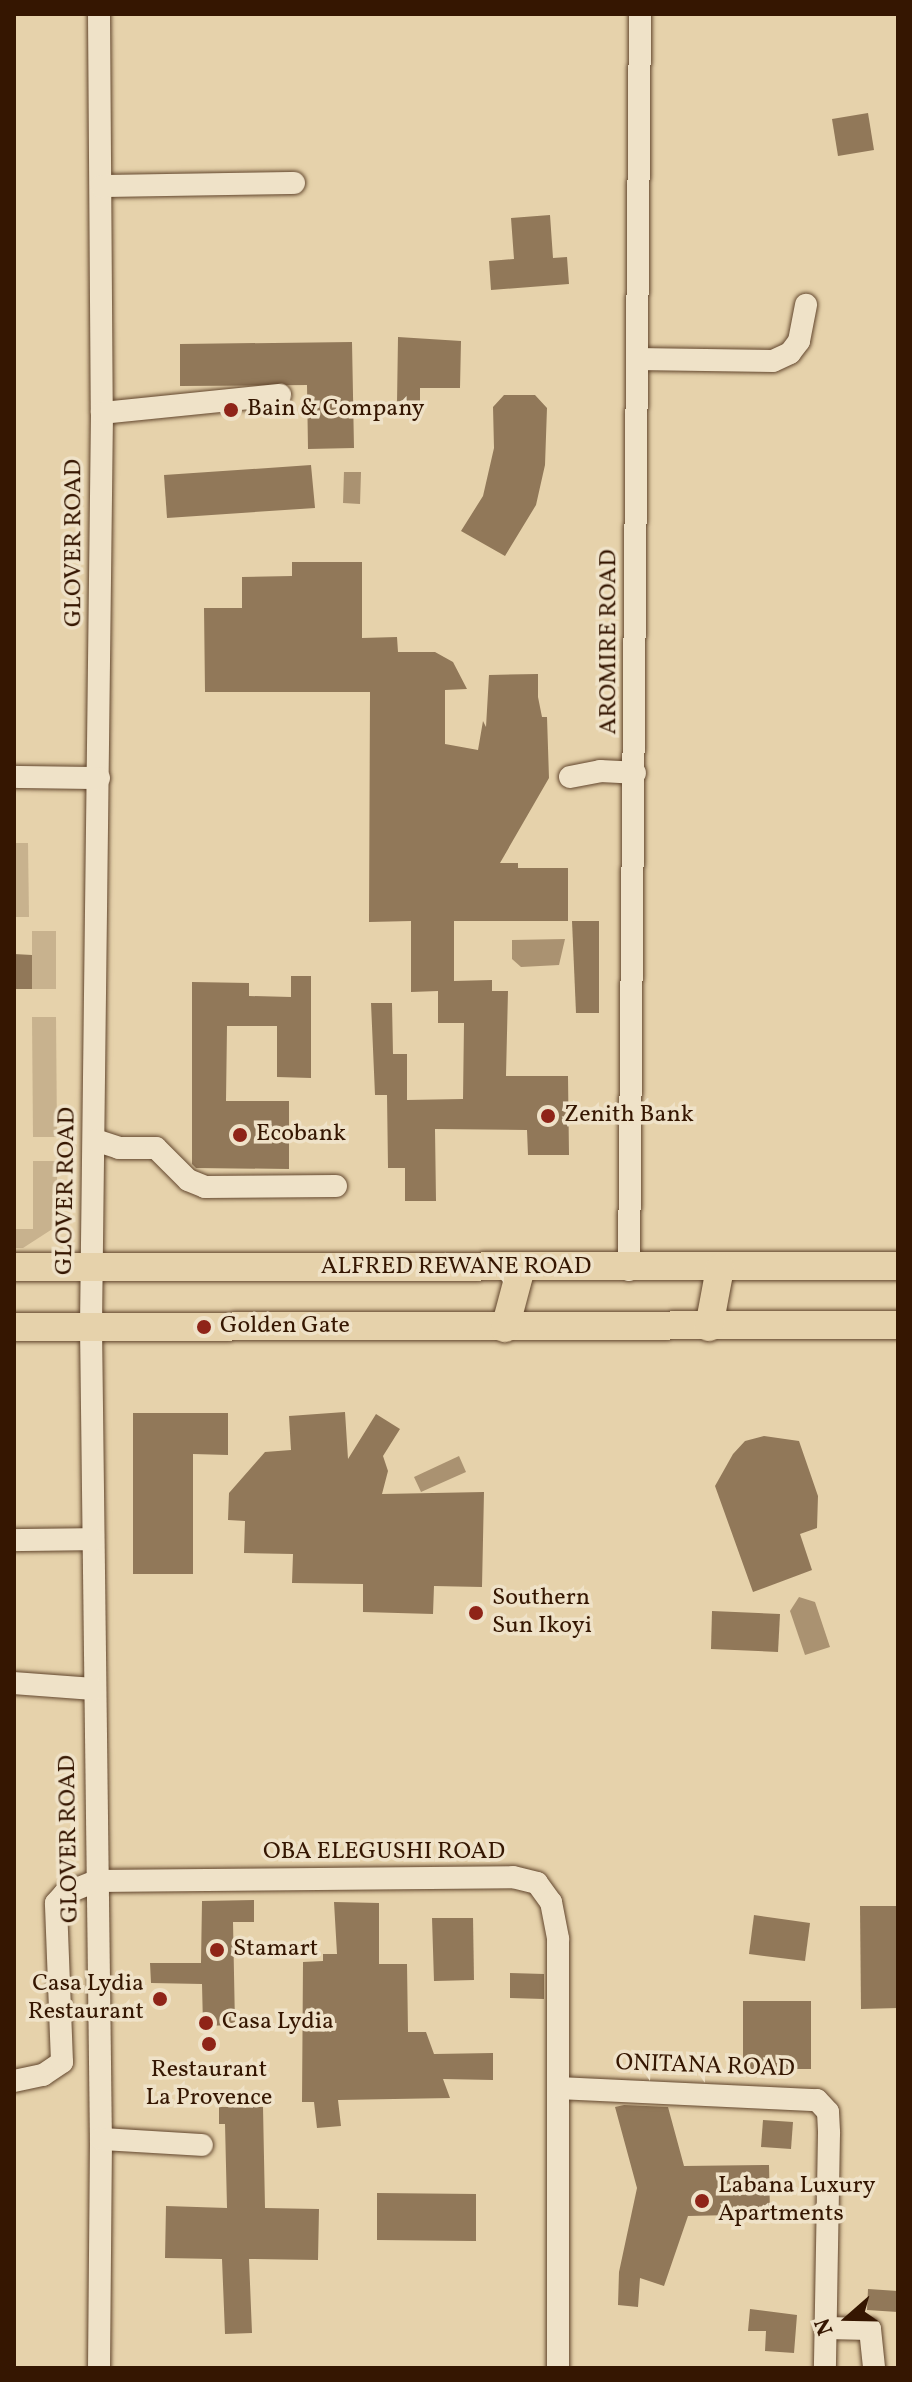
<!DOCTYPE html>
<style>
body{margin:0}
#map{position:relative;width:912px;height:2382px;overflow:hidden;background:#e6d2ab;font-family:Vollkorn,serif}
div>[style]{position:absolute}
.green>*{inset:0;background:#c8b28e}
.water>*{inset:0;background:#aa9271}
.building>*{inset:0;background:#917859}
.roads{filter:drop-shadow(0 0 2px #61452c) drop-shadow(0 0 2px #61452c)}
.minor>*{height:22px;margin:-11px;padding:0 11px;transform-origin:11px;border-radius:11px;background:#efe2c8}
.major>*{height:28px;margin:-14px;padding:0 14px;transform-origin:14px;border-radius:14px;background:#e6d2ab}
.dots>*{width:22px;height:22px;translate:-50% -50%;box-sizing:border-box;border:4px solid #efe2c8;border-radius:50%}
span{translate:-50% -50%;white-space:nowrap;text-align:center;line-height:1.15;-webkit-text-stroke:7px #efe2c8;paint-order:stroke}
.poi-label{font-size:24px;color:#351601}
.left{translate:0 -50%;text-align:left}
.right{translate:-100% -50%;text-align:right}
.street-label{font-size:24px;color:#351601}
.frame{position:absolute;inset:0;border:16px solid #351601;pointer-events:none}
.north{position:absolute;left:808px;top:2278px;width:80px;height:80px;-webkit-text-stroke:6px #efe2c8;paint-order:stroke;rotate:250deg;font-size:22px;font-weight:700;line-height:32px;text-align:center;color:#351601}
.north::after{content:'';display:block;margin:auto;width:28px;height:36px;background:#351601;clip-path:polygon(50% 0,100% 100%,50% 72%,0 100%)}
</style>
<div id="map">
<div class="green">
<div style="clip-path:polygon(14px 843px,28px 843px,29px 917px,14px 917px)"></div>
<div style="clip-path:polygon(32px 931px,56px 931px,56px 989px,32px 989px)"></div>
<div style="clip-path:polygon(32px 1017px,56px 1017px,57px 1137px,33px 1137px)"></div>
<div style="clip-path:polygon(33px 1161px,57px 1161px,57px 1226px,23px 1248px,14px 1248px,14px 1229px,33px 1229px)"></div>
</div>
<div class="water">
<div style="clip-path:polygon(344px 472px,361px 472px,360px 504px,343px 503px)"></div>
<div style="clip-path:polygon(565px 939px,559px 965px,521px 967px,512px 959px,512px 940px)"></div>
<div style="clip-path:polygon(459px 1456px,466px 1472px,421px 1492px,414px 1477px)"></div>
<div style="clip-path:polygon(799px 1597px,815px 1602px,830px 1647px,805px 1655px,790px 1611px)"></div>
</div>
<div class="building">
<div style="clip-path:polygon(868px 113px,874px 150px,838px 156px,832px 119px)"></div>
<div style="clip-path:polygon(550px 215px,553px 258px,567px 257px,569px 284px,491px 290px,489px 261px,514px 259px,511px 218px)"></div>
<div style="clip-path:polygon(398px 337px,461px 341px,460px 388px,420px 388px,420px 404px,397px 403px)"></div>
<div style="clip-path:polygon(352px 342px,354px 448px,308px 449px,307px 385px,180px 386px,180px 344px)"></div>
<div style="clip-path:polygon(504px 395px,535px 395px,547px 408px,545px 465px,536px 505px,505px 556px,461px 531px,483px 496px,494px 448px,493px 407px)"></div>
<div style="clip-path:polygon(311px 465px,315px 508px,167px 518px,164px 475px)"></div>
<div style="clip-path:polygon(292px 562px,362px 562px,362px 638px,397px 637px,398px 652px,435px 652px,453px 662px,467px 689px,445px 690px,445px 744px,478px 750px,483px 721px,486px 727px,489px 675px,538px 674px,538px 697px,542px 717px,547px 717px,549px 778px,500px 863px,518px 863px,518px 868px,568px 868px,568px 921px,454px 921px,454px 981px,492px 980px,492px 991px,508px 991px,506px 1076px,568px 1076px,569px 1155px,528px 1155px,527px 1130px,435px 1129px,436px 1201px,405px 1201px,405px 1168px,388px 1168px,387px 1095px,375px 1095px,371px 1003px,392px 1003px,393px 1054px,407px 1054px,407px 1100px,463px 1099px,464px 1023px,438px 1023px,438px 991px,411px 992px,411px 921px,369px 922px,370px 692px,205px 692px,204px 608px,242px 608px,242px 577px,292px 576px)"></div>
<div style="clip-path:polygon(572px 921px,599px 921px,599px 1013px,576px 1013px)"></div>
<div style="clip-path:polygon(14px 954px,32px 955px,32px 989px,14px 989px)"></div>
<div style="clip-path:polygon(291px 976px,311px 976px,311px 1078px,277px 1077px,277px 1026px,227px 1026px,226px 1101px,289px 1101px,289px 1169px,196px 1168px,192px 1164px,192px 982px,249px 983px,249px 996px,291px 997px)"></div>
<div style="clip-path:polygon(345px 1412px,348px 1459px,376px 1414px,400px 1429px,383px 1456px,388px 1471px,382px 1494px,484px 1492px,482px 1587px,434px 1586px,433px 1614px,363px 1612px,363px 1584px,292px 1583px,293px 1554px,244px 1553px,245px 1521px,228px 1520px,229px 1493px,265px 1452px,291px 1450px,289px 1416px)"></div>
<div style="clip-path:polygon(133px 1413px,228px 1413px,228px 1455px,193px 1454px,193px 1574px,133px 1574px)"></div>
<div style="clip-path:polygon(764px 1436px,799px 1441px,818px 1496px,817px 1528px,800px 1534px,812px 1570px,753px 1592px,715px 1486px,733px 1454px,745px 1441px)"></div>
<div style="clip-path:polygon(712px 1611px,780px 1614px,778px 1652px,711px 1649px)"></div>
<div style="clip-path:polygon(254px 1900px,254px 1922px,233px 1922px,235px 2025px,203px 2026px,202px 1984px,151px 1983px,150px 1963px,201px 1963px,202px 1901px)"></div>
<div style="clip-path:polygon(334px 1902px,379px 1903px,379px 1964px,407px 1964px,408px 2032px,426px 2032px,434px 2054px,493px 2053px,493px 2080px,443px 2079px,450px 2098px,338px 2100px,341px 2126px,317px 2128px,314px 2102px,302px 2102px,303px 1962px,323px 1961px,323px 1954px,337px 1954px)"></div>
<div style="clip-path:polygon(860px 1906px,898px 1906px,898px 2008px,861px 2009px)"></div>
<div style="clip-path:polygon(754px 1915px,810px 1923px,805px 1961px,749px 1954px)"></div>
<div style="clip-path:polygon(432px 1918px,473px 1918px,474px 1980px,434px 1981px)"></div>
<div style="clip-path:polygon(510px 1973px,544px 1974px,544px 1999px,510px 1998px)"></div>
<div style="clip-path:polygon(743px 2001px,811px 2001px,811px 2069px,743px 2069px)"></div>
<div style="clip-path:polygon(624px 2105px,668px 2107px,684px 2166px,769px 2165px,770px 2214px,688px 2216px,664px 2286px,640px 2278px,638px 2307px,618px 2305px,619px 2272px,637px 2188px,615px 2107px)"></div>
<div style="clip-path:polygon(219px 2107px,263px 2107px,265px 2208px,319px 2209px,318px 2260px,249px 2259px,252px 2333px,225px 2334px,222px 2259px,165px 2258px,166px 2206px,227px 2208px,225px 2124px,219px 2124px)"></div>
<div style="clip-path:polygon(763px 2120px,793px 2122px,791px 2149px,761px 2147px)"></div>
<div style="clip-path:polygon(377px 2193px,476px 2194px,476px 2241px,377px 2240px)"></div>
<div style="clip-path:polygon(868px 2289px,898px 2291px,898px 2312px,867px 2310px)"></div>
<div style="clip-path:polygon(750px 2309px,797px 2315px,794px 2353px,765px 2351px,766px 2331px,748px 2331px)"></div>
</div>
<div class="roads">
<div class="minor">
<div style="left:99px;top:14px;width:399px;rotate:89.6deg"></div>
<div style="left:102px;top:413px;width:913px;rotate:90.69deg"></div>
<div style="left:91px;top:1326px;width:813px;rotate:89.3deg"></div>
<div style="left:101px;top:2139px;width:229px;rotate:90.5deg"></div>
<div style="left:101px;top:186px;width:193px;rotate:-0.9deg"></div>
<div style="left:637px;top:359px;width:136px;rotate:0.8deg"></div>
<div style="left:773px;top:361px;width:19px;rotate:-25deg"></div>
<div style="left:790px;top:353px;width:15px;rotate:-53deg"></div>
<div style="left:799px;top:341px;width:37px;rotate:-79deg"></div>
<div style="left:102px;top:413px;width:179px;rotate:-5.8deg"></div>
<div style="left:14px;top:777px;width:85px;rotate:0.7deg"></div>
<div style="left:570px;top:777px;width:31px;rotate:-11deg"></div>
<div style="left:600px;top:771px;width:35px;rotate:3deg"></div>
<div style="left:95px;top:1140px;width:25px;rotate:18deg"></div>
<div style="left:119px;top:1148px;width:37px"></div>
<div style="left:156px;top:1148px;width:45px;rotate:45deg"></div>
<div style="left:188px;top:1180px;width:18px;rotate:22deg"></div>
<div style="left:205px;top:1187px;width:131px;rotate:-0.4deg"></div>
<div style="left:629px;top:1270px;width:1256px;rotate:-89.5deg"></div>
<div style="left:14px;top:1540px;width:79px;rotate:-0.7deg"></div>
<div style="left:14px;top:1683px;width:79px;rotate:4.3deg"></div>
<div style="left:14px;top:2081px;width:30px;rotate:-12deg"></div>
<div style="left:43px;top:2075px;width:23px;rotate:-34deg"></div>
<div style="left:62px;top:2062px;width:159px;rotate:-92.2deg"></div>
<div style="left:56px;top:1903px;width:12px;rotate:-48deg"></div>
<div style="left:64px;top:1894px;width:35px;rotate:-22deg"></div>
<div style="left:96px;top:1881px;width:417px;rotate:-0.5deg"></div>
<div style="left:513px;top:1877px;width:25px;rotate:14deg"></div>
<div style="left:537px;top:1883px;width:24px;rotate:54deg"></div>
<div style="left:551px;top:1902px;width:38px;rotate:79deg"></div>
<div style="left:558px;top:1939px;width:429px;rotate:90deg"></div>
<div style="left:558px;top:2088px;width:259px;rotate:2.7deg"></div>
<div style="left:817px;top:2100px;width:16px;rotate:47deg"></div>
<div style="left:828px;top:2112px;width:21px;rotate:87deg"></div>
<div style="left:829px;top:2133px;width:235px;rotate:91deg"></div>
<div style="left:101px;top:2139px;width:101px;rotate:3.4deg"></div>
<div style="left:826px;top:2328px;width:44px;rotate:1.3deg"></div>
<div style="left:870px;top:2329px;width:39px;rotate:84deg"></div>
</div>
<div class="major">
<div style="left:14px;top:1267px;width:884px;rotate:-0.06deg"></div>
<div style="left:14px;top:1327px;width:884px;rotate:-0.13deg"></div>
<div style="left:709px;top:1327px;width:60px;rotate:-79.4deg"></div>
<div style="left:505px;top:1328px;width:62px;rotate:-75.1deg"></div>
</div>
</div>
<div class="dots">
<div style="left:231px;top:410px;background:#8f2418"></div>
<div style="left:548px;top:1116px;background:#8f2418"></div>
<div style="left:240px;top:1135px;background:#8f2418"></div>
<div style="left:204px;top:1327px;background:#8f2418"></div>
<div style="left:476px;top:1613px;background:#8f2418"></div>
<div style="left:217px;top:1950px;background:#8f2418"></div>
<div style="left:160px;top:1999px;background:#8f2418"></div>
<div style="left:206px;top:2023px;background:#8f2418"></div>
<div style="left:209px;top:2044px;background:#8f2418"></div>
<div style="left:702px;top:2201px;background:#8f2418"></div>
</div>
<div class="poi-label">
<span class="left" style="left:247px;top:410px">Bain &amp; Company</span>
<span class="left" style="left:564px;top:1116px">Zenith Bank</span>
<span class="left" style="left:256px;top:1135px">Ecobank</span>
<span class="left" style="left:220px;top:1327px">Golden Gate</span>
<span class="left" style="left:492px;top:1613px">Southern<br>Sun Ikoyi</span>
<span class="left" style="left:233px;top:1950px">Stamart</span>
<span class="right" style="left:144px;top:1999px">Casa Lydia<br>Restaurant</span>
<span class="left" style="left:222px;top:2023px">Casa Lydia</span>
<span style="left:209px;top:2085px">Restaurant<br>La Provence</span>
<span class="left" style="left:718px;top:2201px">Labana Luxury<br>Apartments</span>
</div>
<div class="street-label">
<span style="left:75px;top:543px;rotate:-90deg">GLOVER ROAD</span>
<span style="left:610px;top:642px;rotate:-90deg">AROMIRE ROAD</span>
<span style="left:67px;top:1191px;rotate:-89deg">GLOVER ROAD</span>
<span style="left:456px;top:1268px">ALFRED REWANE ROAD</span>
<span style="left:70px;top:1839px;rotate:-91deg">GLOVER ROAD</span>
<span style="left:384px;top:1853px">OBA ELEGUSHI ROAD</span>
<span style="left:705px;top:2067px;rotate:2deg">ONITANA ROAD</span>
</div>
<div class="frame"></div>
<div class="north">N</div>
</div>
